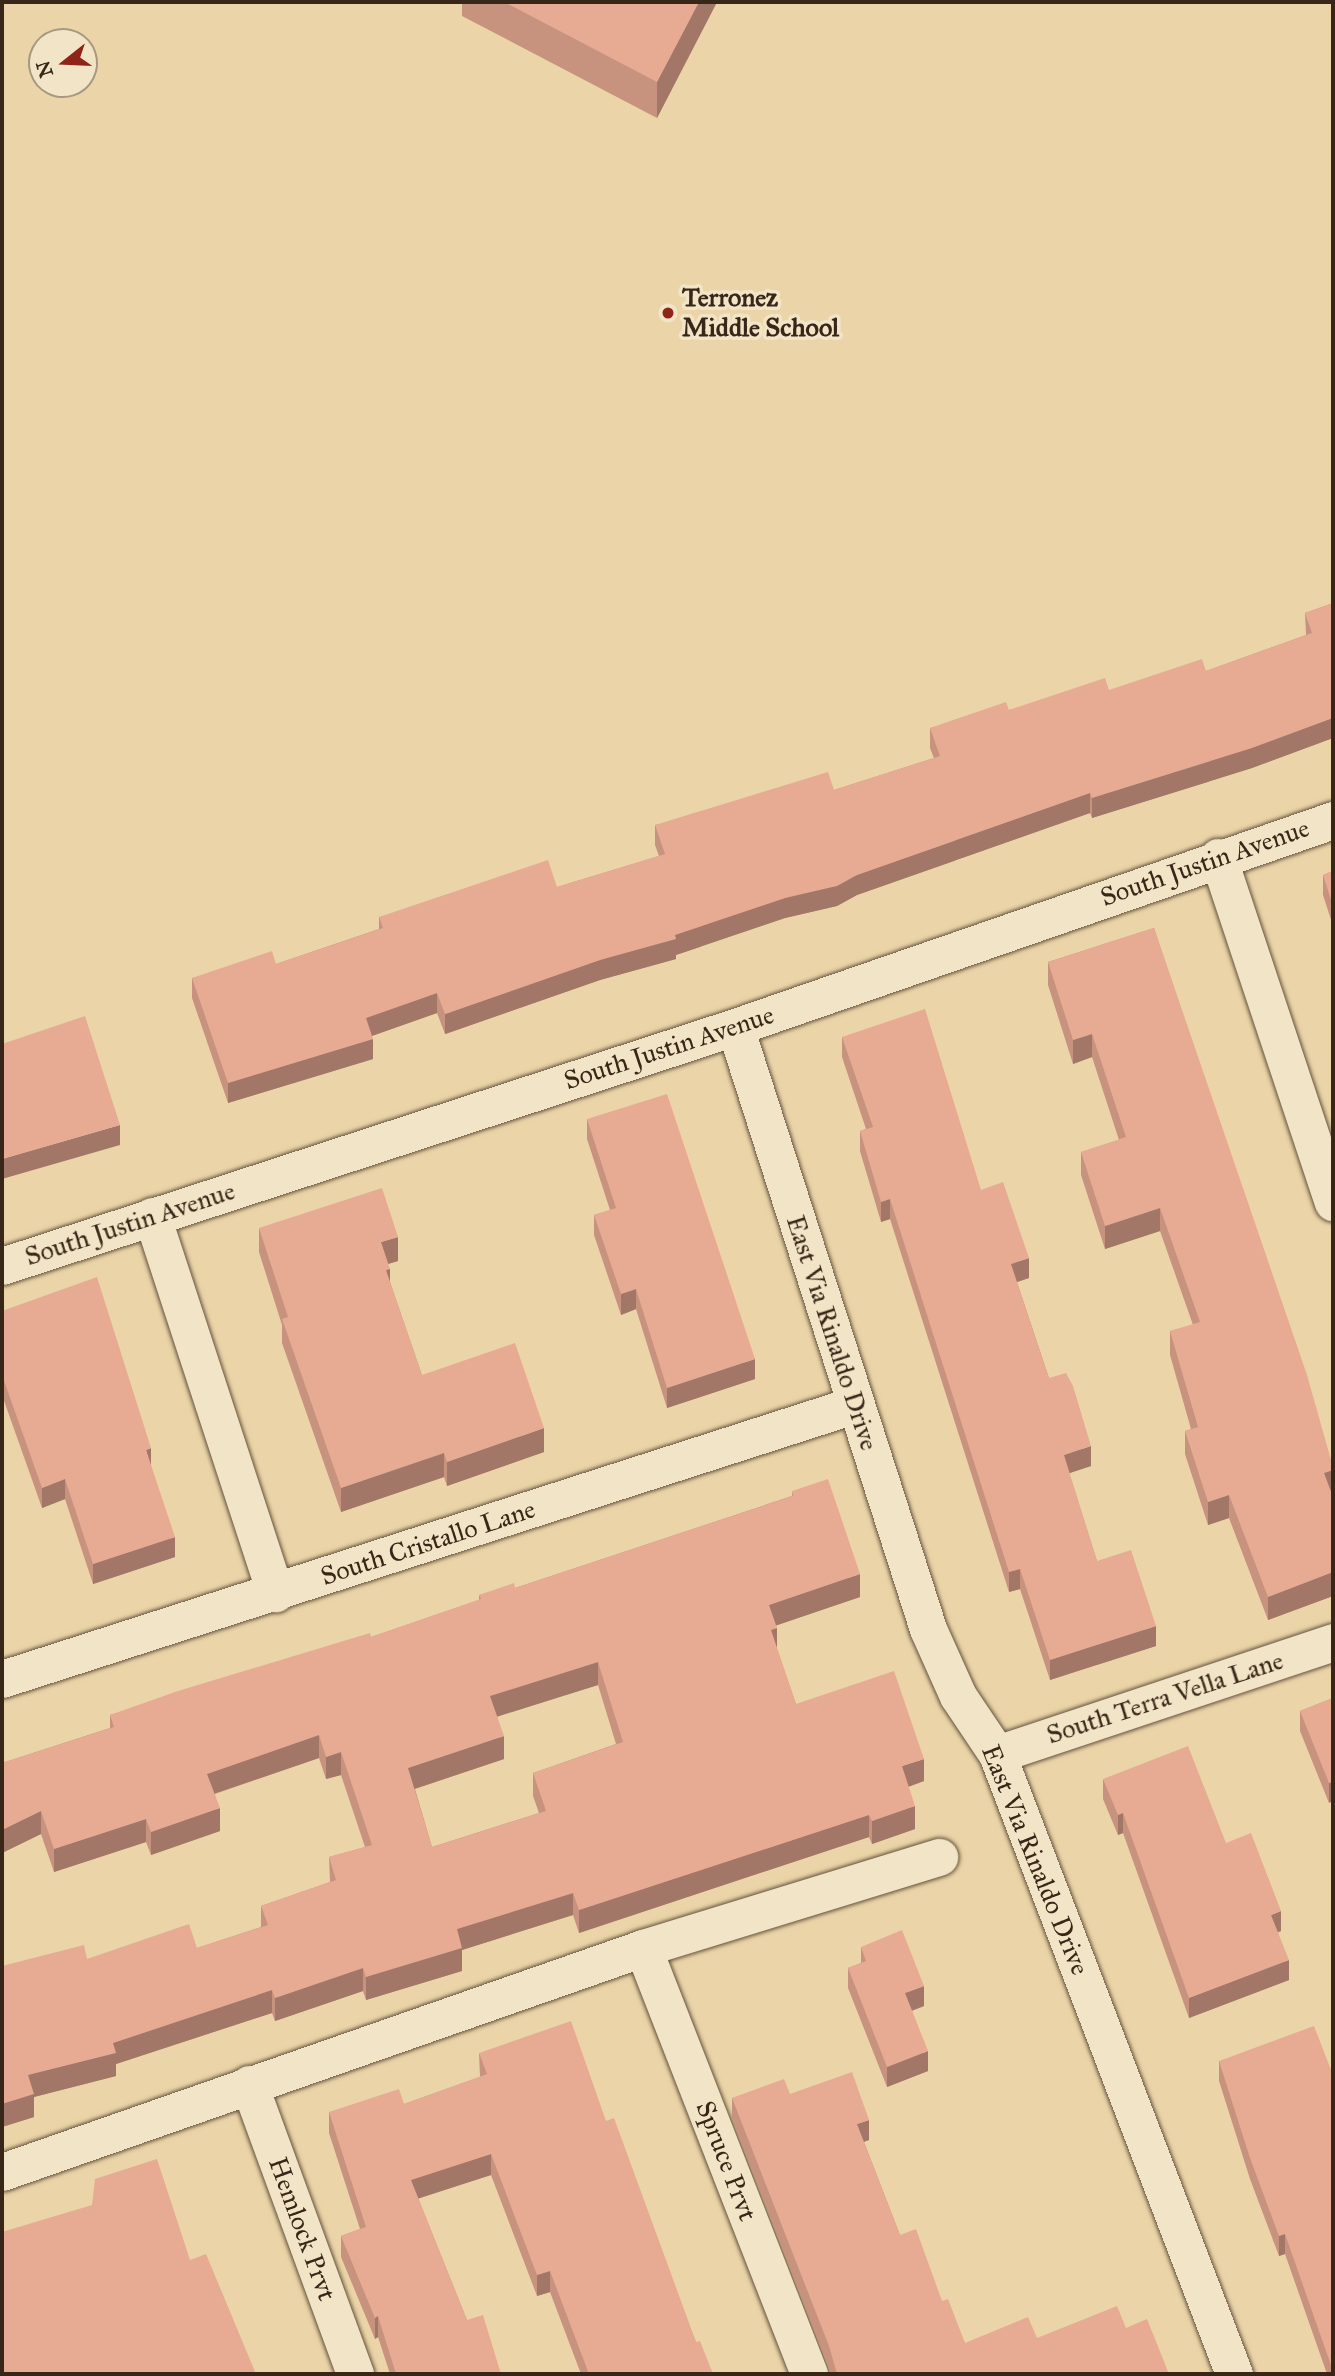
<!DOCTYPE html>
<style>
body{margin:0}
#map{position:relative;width:1335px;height:2376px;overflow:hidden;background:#ebd5a8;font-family:"IM FELL Great Primer",serif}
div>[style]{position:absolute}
.roads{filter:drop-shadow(0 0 2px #65523c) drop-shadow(0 0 2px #65523c)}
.minor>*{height:37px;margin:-18.5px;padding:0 18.5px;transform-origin:18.5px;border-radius:18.5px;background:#f2e4c6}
.wall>*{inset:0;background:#c7927e}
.shaded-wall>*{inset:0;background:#a27767}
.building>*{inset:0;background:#e7aa93}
.dots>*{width:19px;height:19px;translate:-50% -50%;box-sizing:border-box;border:4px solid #f2e4c6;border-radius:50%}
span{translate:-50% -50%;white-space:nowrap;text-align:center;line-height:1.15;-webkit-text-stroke:7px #f2e4c6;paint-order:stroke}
.poi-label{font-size:26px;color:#382718;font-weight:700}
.left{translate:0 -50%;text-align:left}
.street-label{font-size:26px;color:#382718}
.frame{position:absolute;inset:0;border:4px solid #382718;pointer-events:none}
.north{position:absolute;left:28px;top:28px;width:70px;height:70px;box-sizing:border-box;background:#f2e4c6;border:2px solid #a89880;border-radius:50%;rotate:252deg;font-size:19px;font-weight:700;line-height:28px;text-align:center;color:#382718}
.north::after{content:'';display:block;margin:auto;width:24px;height:32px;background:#8f2418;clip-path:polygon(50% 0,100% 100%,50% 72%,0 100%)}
</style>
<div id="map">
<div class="roads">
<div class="minor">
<div style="left:1218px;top:857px;width:364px;rotate:71.6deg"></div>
<div style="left:735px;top:1027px;width:632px;rotate:72.22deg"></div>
<div style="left:928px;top:1629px;width:73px;rotate:65.9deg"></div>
<div style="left:958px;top:1696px;width:70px;rotate:56.1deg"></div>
<div style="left:997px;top:1754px;width:664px;rotate:69.08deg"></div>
<div style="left:152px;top:1216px;width:397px;rotate:71.9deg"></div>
<div style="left:2px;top:1266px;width:771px;rotate:-18.06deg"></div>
<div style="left:735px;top:1027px;width:633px;rotate:-19.09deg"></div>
<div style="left:2px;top:1679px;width:895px;rotate:-17.83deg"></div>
<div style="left:997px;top:1754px;width:354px;rotate:-18.4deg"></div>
<div style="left:643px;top:1948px;width:457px;rotate:68.7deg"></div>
<div style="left:249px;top:2084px;width:309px;rotate:69.9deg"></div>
<div style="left:2px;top:2172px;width:679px;rotate:-19.26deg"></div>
<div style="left:643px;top:1948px;width:310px;rotate:-17.1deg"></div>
</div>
</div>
<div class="wall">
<div style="clip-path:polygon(462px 2px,717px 2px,657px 118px,462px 16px)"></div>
<div style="clip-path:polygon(1333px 603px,1333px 738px,1252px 768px,1092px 818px,1090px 813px,857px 895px,837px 906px,785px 918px,676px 955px,676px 959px,600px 980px,445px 1034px,437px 1013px,372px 1036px,373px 1059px,228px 1103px,192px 998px,192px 978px,276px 964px,379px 929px,379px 917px,557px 887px,659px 856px,655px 845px,655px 825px,834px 790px,934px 758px,930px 748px,930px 728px,1009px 710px,1206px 671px,1306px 635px,1305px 613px)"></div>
<div style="clip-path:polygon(1333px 871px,1333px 926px,1323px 895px,1323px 875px)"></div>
<div style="clip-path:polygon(1154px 928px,1333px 1467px,1333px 1493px,1332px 1493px,1333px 1497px,1333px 1596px,1268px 1620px,1229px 1518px,1208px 1525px,1185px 1454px,1185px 1431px,1191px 1429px,1170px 1355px,1170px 1331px,1193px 1325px,1160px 1231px,1105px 1249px,1081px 1175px,1081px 1152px,1119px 1140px,1092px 1057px,1073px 1064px,1048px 985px,1048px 962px)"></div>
<div style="clip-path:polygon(842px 1037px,981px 1190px,1029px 1278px,1017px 1282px,1049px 1378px,1091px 1466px,1069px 1473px,1097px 1561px,1156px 1646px,1050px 1680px,1020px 1589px,1009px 1592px,890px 1219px,881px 1222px,860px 1151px,860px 1131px,866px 1129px,842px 1057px)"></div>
<div style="clip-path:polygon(587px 1119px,755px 1379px,667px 1408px,636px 1309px,621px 1315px,594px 1235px,594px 1215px,610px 1210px,587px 1139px)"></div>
<div style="clip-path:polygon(259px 1228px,398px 1261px,388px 1264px,390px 1282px,422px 1375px,544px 1452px,447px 1486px,444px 1477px,341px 1512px,282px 1343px,282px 1325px,259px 1252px)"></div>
<div style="clip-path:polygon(2px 1311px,151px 1466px,175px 1557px,93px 1584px,65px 1499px,42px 1508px,2px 1395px)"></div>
<div style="clip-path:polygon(evenodd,792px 1491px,860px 1597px,776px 1625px,777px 1649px,796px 1704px,924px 1781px,908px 1787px,915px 1829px,872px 1844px,869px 1837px,579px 1933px,573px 1915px,462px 1950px,462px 1971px,366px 2000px,363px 1991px,275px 2021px,272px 2013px,116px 2064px,116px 2076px,34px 2097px,34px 2117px,2px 2127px,87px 1959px,197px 1948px,261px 1927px,261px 1906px,330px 1882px,329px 1857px,365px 1847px,341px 1775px,326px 1779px,319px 1758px,215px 1794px,220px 1831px,151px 1855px,146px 1842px,54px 1872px,41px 1834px,2px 1853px,2px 1763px,110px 1728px,110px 1715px,371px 1637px,479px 1600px,479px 1595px,515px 1588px,792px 1496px,792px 1491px,598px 1685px,616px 1744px,533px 1773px,533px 1796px,539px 1813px,432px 1847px,415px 1789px,504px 1759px,497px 1716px,598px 1685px)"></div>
<div style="clip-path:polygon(1333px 1698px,1329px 1803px,1300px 1731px,1300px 1711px)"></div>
<div style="clip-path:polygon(1103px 1779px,1226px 1843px,1281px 1931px,1278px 1932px,1289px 1980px,1189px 2018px,1123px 1833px,1118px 1835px,1103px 1799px)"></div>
<div style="clip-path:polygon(861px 1947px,924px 2006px,912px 2011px,928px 2071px,887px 2087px,848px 1988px,848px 1968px,861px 1963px)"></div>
<div style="clip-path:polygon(479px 2053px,606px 2121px,696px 2342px,713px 2374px,581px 2374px,550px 2292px,537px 2296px,491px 2175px,418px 2198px,467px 2320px,501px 2374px,390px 2374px,378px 2337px,375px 2339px,341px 2257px,341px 2236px,360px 2229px,329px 2133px,329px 2112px,404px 2104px,480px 2077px)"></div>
<div style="clip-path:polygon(1219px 2061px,1333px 2075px,1333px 2374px,1327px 2374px,1285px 2254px,1279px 2256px,1250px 2179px,1219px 2081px)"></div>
<div style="clip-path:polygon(790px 2094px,869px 2140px,864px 2142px,900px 2235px,942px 2301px,965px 2343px,1037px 2338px,1126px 2328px,1169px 2374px,831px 2374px,732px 2118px,732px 2098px)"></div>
</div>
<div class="shaded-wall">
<div style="clip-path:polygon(699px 2px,717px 2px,657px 118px,657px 82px)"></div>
<div style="clip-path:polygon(1333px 718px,1333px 738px,1252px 768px,1092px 818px,1092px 798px)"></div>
<div style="clip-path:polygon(1090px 793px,1090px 813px,857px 895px,837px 906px,785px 918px,676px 955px,676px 959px,600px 980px,445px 1034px,445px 1014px,600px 960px,785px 898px,857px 875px)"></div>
<div style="clip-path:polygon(437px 993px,437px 1013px,366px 1038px,366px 1018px)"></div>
<div style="clip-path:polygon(1092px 1034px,1092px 1057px,1073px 1064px,1073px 1040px)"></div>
<div style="clip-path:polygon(373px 1039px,373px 1059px,228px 1103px,228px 1083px)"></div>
<div style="clip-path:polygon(120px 1125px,120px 1145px,2px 1179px,2px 1159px)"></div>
<div style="clip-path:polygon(890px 1199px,890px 1219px,881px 1222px,881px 1202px)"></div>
<div style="clip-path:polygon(1160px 1208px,1160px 1231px,1105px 1249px,1105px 1226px)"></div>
<div style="clip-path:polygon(398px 1237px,398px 1261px,381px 1266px,381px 1242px)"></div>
<div style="clip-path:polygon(1029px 1258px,1029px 1278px,1011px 1284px,1011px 1264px)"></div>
<div style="clip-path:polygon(390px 1269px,390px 1293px,386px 1270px)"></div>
<div style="clip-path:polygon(636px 1289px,636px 1309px,621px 1315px,621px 1294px)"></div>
<div style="clip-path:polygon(755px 1359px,755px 1379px,667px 1408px,667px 1388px)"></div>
<div style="clip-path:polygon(544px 1428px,544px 1452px,447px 1486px,447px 1462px)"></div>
<div style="clip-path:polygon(1091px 1446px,1091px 1466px,1064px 1475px,1064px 1455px)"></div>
<div style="clip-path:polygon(151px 1448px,151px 1468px,146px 1450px)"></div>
<div style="clip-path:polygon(444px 1453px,444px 1477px,341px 1512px,341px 1488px)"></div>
<div style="clip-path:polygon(1333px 1470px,1333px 1493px,1324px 1496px,1324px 1473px)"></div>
<div style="clip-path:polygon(65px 1479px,65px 1499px,42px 1508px,42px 1488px)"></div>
<div style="clip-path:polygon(1229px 1495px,1229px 1518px,1208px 1525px,1208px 1502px)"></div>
<div style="clip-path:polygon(175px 1537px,175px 1557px,93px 1584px,93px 1564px)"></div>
<div style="clip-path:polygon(1020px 1569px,1020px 1589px,1009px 1592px,1009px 1572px)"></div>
<div style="clip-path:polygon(1333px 1572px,1333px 1596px,1268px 1620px,1268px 1597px)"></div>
<div style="clip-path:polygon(860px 1574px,860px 1597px,769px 1628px,769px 1605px)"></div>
<div style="clip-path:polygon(1156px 1626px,1156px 1646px,1050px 1680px,1050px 1660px)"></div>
<div style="clip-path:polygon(777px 1628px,777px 1651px,771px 1630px)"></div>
<div style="clip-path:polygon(598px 1662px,598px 1685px,490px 1719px,490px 1696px)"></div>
<div style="clip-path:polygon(319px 1735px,319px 1758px,207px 1796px,207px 1774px)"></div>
<div style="clip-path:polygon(504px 1736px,504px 1759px,408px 1791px,408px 1768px)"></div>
<div style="clip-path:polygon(341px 1752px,341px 1775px,326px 1779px,326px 1757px)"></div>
<div style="clip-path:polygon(924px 1759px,924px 1781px,902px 1789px,902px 1766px)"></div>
<div style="clip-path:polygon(1333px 1781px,1333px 1801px,1329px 1803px,1329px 1783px)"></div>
<div style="clip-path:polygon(915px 1806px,915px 1829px,872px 1844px,872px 1821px)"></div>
<div style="clip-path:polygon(220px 1808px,220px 1831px,151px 1855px,151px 1832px)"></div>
<div style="clip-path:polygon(41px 1811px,41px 1834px,2px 1853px,2px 1830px)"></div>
<div style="clip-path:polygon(1123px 1813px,1123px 1833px,1118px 1835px,1118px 1815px)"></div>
<div style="clip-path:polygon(869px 1815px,869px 1837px,579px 1933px,579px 1910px)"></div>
<div style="clip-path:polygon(146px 1819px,146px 1842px,54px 1872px,54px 1849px)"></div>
<div style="clip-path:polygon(573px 1893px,573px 1915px,462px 1950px,462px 1971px,366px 2000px,366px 1977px,457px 1929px)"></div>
<div style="clip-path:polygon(1281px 1911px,1281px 1931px,1271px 1935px,1271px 1915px)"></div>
<div style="clip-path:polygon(1289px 1960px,1289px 1980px,1189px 2018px,1189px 1998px)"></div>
<div style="clip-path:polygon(363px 1968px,363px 1991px,275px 2021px,275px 1998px)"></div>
<div style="clip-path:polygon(924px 1986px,924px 2006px,905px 2013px,905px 1993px)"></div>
<div style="clip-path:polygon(272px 1990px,272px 2013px,116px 2064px,116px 2076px,34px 2097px,34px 2117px,2px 2127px,2px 2104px,28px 2075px,113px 2043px)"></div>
<div style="clip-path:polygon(928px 2051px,928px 2071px,887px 2087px,887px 2067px)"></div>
<div style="clip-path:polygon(869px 2120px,869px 2140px,857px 2144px,857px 2124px)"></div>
<div style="clip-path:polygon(491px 2154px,491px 2175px,411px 2201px,411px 2180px)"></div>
<div style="clip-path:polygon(1285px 2234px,1285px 2254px,1279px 2256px,1279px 2236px)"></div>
<div style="clip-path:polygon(550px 2271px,550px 2292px,537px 2296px,537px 2275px)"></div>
<div style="clip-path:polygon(378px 2316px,378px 2337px,375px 2339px,375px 2318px)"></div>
</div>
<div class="building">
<div style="clip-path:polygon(504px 2px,699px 2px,657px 82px)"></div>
<div style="clip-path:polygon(1333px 603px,1333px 718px,1252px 748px,1092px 798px,1090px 793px,857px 875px,837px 886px,785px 898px,675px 935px,676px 939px,600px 960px,445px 1014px,437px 993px,366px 1018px,373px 1039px,228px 1083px,192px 978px,272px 951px,276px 964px,383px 928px,379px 917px,548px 860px,557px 887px,665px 854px,655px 825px,828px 772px,834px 790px,940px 756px,930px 728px,1006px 702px,1009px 710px,1105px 678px,1109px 690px,1202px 659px,1206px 671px,1312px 633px,1305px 613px)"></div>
<div style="clip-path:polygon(1333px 871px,1333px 906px,1323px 875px)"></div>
<div style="clip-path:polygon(1154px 928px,1307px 1375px,1333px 1467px,1333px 1470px,1324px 1473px,1333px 1497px,1333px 1572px,1268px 1597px,1229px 1495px,1208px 1502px,1185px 1431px,1198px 1427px,1170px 1331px,1200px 1322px,1160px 1208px,1105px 1226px,1081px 1152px,1126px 1137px,1092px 1034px,1073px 1040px,1048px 962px)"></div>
<div style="clip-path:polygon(925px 1009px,981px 1190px,1003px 1182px,1029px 1258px,1011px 1264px,1049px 1378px,1066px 1373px,1073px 1386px,1091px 1446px,1064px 1455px,1097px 1561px,1131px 1550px,1156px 1626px,1050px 1660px,1020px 1569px,1009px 1572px,890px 1199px,881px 1202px,860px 1131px,873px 1127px,842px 1037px)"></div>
<div style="clip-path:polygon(85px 1016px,120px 1125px,2px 1159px,2px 1044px)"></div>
<div style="clip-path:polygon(667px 1094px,755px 1359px,667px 1388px,636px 1289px,621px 1294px,594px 1215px,616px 1208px,587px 1119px)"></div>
<div style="clip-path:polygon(382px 1188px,398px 1237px,381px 1242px,390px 1269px,386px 1270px,422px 1375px,515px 1343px,544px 1428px,447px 1462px,444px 1453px,341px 1488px,282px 1319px,288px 1317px,259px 1228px)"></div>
<div style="clip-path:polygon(97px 1277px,151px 1448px,146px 1450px,175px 1537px,93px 1564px,65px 1479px,42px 1488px,2px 1375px,2px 1311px)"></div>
<div style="clip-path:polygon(evenodd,828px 1479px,860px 1574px,769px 1605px,777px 1628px,771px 1630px,796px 1704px,894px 1671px,924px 1759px,902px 1766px,915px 1806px,872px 1821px,869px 1815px,579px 1910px,573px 1893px,457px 1929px,462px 1948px,366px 1977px,363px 1968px,275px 1998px,272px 1990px,113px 2043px,116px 2053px,28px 2075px,34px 2094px,2px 2104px,2px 1966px,84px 1945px,87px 1959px,189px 1924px,197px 1948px,268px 1925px,261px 1906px,336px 1880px,329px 1857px,372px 1845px,341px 1752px,326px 1757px,319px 1735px,207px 1774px,220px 1808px,151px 1832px,146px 1819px,54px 1849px,41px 1811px,2px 1830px,2px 1763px,114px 1727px,110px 1715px,178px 1691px,370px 1633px,371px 1637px,481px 1599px,479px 1595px,514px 1583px,515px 1588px,793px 1496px,792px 1491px,828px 1479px,598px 1662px,623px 1742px,533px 1773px,546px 1811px,432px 1847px,408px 1768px,504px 1736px,490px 1696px,598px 1662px)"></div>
<div style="clip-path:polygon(1333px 1698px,1333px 1781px,1329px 1783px,1300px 1711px)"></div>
<div style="clip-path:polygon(1188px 1746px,1226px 1843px,1251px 1833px,1281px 1911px,1271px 1915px,1289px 1960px,1189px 1998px,1123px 1813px,1118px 1815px,1103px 1779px)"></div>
<div style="clip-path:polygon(902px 1930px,924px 1986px,905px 1993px,928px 2051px,887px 2067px,848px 1968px,866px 1961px,861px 1947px)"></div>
<div style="clip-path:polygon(571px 2021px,606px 2121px,614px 2118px,696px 2342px,700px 2341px,713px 2374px,589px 2374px,550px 2271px,537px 2275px,491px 2154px,411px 2180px,467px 2320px,483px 2315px,501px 2374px,396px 2374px,378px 2316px,375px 2318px,341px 2236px,366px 2227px,329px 2112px,399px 2089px,404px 2104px,487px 2074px,479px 2053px)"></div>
<div style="clip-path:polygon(1314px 2026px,1333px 2075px,1333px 2371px,1285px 2234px,1279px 2236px,1250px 2158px,1219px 2061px)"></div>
<div style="clip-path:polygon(852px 2072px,869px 2120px,857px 2124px,900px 2235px,916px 2229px,942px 2301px,948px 2299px,965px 2343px,1028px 2317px,1037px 2338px,1117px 2306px,1126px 2328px,1147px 2319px,1169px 2374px,837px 2374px,829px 2346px,732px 2098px,784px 2079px,790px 2094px)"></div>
<div style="clip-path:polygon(157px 2159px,190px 2260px,206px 2254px,256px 2374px,2px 2374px,2px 2232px,92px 2205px,95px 2179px)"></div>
</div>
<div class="dots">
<div style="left:668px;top:313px;background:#8f2418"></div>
</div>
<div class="poi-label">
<span class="left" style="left:682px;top:313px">Terronez<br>Middle School</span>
</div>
<div class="street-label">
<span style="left:1205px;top:863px;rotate:-19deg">South Justin Avenue</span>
<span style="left:669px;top:1048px;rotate:-18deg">South Justin Avenue</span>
<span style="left:130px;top:1224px;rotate:-18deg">South Justin Avenue</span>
<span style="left:832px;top:1333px;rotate:72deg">East Via Rinaldo Drive</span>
<span style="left:428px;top:1543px;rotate:-18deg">South Cristallo Lane</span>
<span style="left:1165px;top:1698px;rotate:-18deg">South Terra Vella Lane</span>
<span style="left:1035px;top:1860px;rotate:68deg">East Via Rinaldo Drive</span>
<span style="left:726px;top:2161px;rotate:69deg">Spruce Prvt</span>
<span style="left:302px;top:2229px;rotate:70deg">Hemlock Prvt</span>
</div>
<div class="frame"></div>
<div class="north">N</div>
</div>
